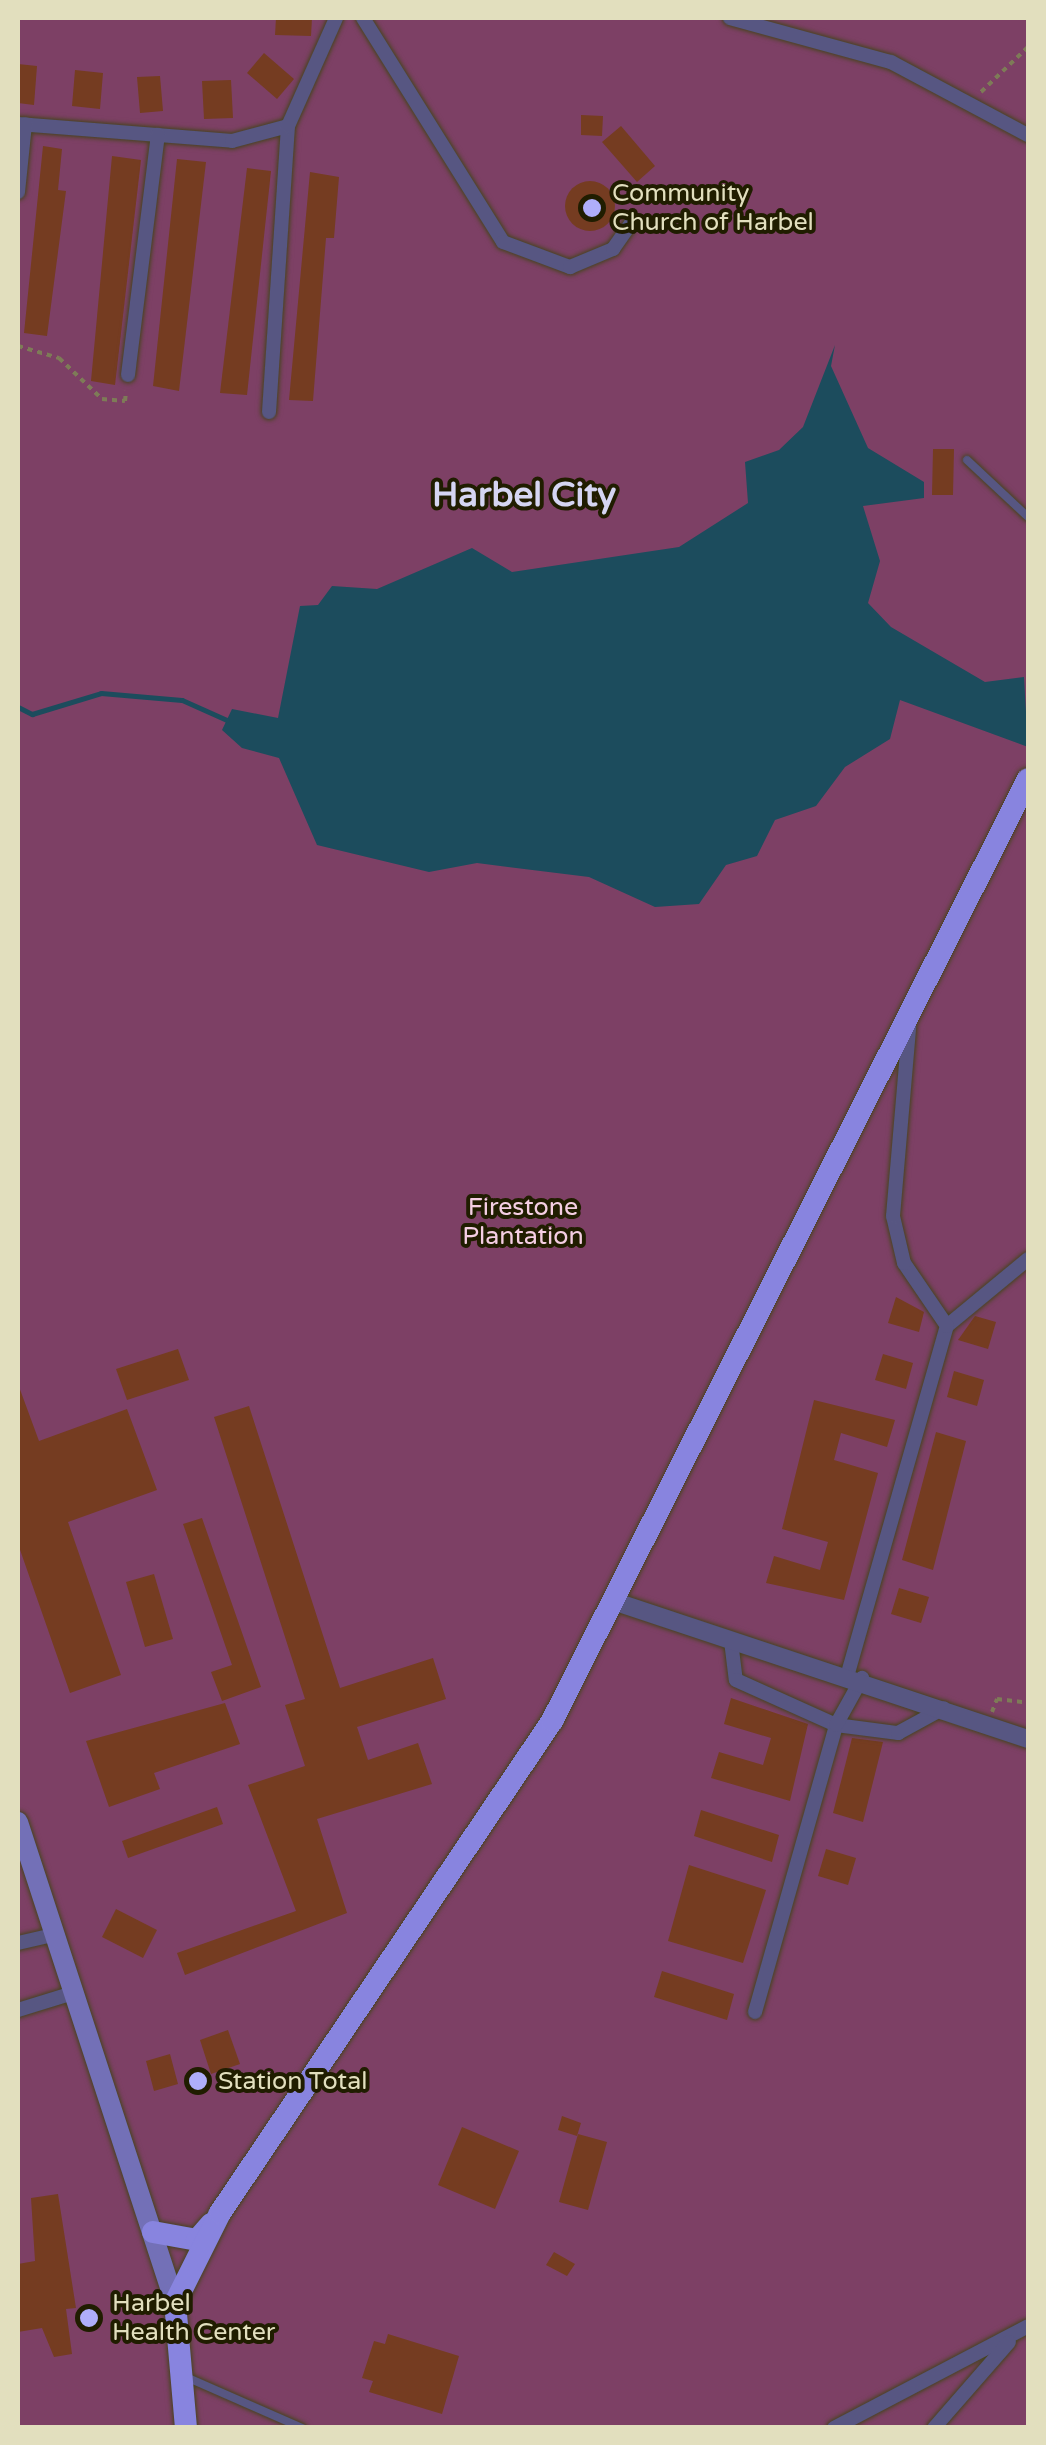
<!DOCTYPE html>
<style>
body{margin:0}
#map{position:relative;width:1046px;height:2445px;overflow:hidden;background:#2a2702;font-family:"Varela Round",sans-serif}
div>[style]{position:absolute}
.forest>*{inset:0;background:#7d4065}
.water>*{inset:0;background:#1c4c5d}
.stream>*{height:5px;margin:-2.5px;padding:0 2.5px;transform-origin:2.5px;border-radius:2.5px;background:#1c4c5d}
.building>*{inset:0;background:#753c21}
.round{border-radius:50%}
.path>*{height:4px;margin-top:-2px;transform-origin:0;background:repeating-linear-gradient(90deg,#7e7b57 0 5px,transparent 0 10px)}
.roads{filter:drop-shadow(0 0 2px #474420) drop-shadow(0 0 2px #474420)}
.service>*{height:8px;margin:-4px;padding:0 4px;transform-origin:4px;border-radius:4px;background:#575682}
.minor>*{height:14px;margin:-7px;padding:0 7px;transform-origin:7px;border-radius:7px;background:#575682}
.tertiary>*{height:18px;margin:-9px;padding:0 9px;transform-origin:9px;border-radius:9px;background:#575682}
.secondary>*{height:20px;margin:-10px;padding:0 10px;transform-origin:10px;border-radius:10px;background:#7370b7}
.primary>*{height:22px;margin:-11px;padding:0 11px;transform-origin:11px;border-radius:11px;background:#8884df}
.dots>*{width:28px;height:28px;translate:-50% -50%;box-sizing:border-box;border:5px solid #201d00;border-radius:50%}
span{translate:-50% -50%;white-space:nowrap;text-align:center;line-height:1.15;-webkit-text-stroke:8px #201d00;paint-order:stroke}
.poi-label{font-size:25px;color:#e2dfbe}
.left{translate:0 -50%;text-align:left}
.park-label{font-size:25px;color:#f5cee3}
.district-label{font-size:35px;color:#d5d5f2;font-weight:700}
.frame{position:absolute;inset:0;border:20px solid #e2dfbe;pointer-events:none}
</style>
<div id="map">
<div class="forest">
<div style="clip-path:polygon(18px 18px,1028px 18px,1028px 2427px,18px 2427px)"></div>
</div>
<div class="water">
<div style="clip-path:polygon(835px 345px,831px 366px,868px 448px,924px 482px,924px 498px,863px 506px,880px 561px,868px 603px,891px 627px,985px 682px,1024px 677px,1028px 747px,900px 700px,890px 739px,845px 767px,816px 806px,775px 820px,757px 856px,726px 865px,699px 904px,655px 907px,589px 877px,477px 863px,429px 872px,317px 845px,279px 758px,242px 748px,222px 730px,232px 709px,278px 718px,300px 606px,318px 605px,332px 586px,377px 589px,472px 548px,512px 572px,679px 547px,748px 503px,745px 462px,779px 450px,803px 427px)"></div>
</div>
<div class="stream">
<div style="left:18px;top:707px;width:16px;rotate:27deg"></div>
<div style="left:32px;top:714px;width:72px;rotate:-16.9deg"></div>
<div style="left:101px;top:693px;width:81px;rotate:4.9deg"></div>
<div style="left:182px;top:700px;width:49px;rotate:24deg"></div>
</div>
<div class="building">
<div style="clip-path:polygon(276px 18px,312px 18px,311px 36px,275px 35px)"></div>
<div style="clip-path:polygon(264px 53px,294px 79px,277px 99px,247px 73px)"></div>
<div style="clip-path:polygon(18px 64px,37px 66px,34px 105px,18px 103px)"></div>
<div style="clip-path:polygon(75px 70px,103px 73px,100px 109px,72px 106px)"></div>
<div style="clip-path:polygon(160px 76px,163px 111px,140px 113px,137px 77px)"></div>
<div style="clip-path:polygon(231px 80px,233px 118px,204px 119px,202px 81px)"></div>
<div style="clip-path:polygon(581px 115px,603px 116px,602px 136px,581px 135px)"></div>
<div style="clip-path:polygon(621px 126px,655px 166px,637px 182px,602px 142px)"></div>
<div style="clip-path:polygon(43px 146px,62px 149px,58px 190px,66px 191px,47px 336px,24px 333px)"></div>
<div style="clip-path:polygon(112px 156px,141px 160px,115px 385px,91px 381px)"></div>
<div style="clip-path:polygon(177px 159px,206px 162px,179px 391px,153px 386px)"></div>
<div style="clip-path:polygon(247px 168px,271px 171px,247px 395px,220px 393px)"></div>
<div style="clip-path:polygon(310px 172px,339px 177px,334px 238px,326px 238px,313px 401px,289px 400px)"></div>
<div class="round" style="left:565px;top:181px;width:50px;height:50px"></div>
<div style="clip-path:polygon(933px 449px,954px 449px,953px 495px,932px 495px)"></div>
<div style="clip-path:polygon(896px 1297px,924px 1312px,919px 1332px,888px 1323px)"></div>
<div style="clip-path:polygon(975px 1316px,996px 1322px,988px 1349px,958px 1340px)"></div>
<div style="clip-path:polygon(178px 1349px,189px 1380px,127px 1400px,116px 1369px)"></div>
<div style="clip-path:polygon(883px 1354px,913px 1363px,906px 1389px,875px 1380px)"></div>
<div style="clip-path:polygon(954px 1371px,984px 1380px,977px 1406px,947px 1397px)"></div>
<div style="clip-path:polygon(18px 1384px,39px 1441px,127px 1409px,157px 1490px,68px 1522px,121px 1675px,70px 1693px,18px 1544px)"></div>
<div style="clip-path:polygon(814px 1400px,895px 1420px,887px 1447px,841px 1433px,834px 1460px,878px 1473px,844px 1600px,766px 1583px,774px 1556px,820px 1570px,828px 1542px,782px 1529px)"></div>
<div style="clip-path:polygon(249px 1406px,340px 1688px,433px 1658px,446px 1699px,357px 1727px,368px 1760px,418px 1743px,432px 1784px,317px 1819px,347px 1913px,185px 1975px,177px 1953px,296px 1911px,248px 1785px,305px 1766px,285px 1705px,305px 1699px,214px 1417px)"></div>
<div style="clip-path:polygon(936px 1432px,966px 1441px,933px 1570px,902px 1560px)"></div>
<div style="clip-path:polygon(202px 1518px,261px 1687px,222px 1701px,211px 1672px,232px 1665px,183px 1524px)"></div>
<div style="clip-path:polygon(154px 1574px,173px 1639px,145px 1647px,126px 1582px)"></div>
<div style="clip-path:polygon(899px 1588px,929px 1597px,921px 1623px,891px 1614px)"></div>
<div style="clip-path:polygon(731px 1698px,808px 1724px,790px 1801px,711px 1778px,719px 1752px,763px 1765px,771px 1738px,724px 1724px)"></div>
<div style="clip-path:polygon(225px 1703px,240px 1744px,154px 1773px,160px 1789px,109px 1807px,86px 1741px)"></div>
<div style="clip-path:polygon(852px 1738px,883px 1742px,863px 1822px,833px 1813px)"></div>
<div style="clip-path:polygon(217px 1807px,223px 1824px,128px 1858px,122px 1841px)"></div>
<div style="clip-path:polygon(701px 1810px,779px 1835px,772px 1862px,694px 1836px)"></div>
<div style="clip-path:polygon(826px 1849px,856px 1858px,848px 1885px,818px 1876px)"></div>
<div style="clip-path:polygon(689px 1865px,766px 1890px,743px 1963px,668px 1941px)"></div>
<div style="clip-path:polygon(116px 1909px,157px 1930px,143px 1958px,102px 1937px)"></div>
<div style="clip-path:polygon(662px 1971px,734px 1994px,727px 2020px,654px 1997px)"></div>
<div style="clip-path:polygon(228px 2030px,240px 2064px,211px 2074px,200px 2040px)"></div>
<div style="clip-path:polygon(170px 2054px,178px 2084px,154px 2091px,146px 2061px)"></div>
<div style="clip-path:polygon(562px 2116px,581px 2123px,577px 2136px,558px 2130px)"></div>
<div style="clip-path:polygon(462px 2127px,519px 2151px,495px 2209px,438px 2185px)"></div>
<div style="clip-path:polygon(578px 2134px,607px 2142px,588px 2210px,559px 2202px)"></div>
<div style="clip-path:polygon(58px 2194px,76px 2308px,66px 2309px,72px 2354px,54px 2357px,42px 2328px,18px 2332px,18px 2264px,35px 2261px,31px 2198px)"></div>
<div style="clip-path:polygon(554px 2252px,575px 2264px,567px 2276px,546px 2265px)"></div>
<div style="clip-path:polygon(388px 2334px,459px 2356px,442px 2414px,369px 2392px,373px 2381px,362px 2378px,374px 2341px,385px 2344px)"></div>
</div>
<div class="path">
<div style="left:981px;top:92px;width:65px;rotate:-43.8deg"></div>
<div style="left:18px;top:346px;width:43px;rotate:16.3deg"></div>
<div style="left:59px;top:358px;width:59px;rotate:43.6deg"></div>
<div style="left:102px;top:399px;width:23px;rotate:5deg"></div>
<div style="left:125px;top:401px;width:10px;rotate:-84deg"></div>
<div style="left:992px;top:1712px;width:14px;rotate:-69deg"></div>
<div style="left:997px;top:1699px;width:31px;rotate:7deg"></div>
</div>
<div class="roads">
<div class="service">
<div style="left:967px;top:460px;width:83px;rotate:43.1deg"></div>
<div style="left:186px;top:2377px;width:127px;rotate:23.7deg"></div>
</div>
<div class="minor">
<div style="left:363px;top:18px;width:264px;rotate:58deg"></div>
<div style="left:503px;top:242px;width:72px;rotate:20.5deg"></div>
<div style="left:570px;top:267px;width:47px;rotate:-22.7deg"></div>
<div style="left:613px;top:249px;width:33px;rotate:-55deg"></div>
<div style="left:730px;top:18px;width:167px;rotate:15.3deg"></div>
<div style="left:891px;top:62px;width:155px;rotate:28.1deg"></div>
<div style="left:18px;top:124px;width:215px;rotate:4.5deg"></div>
<div style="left:232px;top:141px;width:58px;rotate:-15deg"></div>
<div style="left:18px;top:192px;width:68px;rotate:-84.1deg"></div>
<div style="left:128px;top:375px;width:242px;rotate:-82.9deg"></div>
<div style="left:269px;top:412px;width:287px;rotate:-86.2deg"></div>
<div style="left:288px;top:126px;width:118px;rotate:-66deg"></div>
<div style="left:947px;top:1326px;width:105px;rotate:-39.6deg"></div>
<div style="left:731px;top:1641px;width:39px;rotate:83deg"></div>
<div style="left:736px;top:1680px;width:110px;rotate:24.2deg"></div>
<div style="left:836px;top:1725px;width:63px;rotate:7.4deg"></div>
<div style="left:898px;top:1733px;width:52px;rotate:-28.5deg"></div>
<div style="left:848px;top:1673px;width:361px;rotate:-74.1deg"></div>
<div style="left:947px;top:1326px;width:76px;rotate:-124.3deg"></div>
<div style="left:904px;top:1263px;width:48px;rotate:-103.2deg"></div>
<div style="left:893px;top:1216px;width:189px;rotate:-85.1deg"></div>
<div style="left:18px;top:1943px;width:39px;rotate:-13deg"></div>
<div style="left:18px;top:2010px;width:61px;rotate:-17.2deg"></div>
<div style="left:755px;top:2012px;width:298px;rotate:-74.2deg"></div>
<div style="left:836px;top:1725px;width:54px;rotate:-61deg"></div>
<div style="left:834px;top:2428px;width:219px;rotate:-27.7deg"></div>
<div style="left:934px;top:2428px;width:114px;rotate:-48.9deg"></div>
</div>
<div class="tertiary">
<div style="left:616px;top:1602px;width:434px;rotate:18.4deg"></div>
</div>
<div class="secondary">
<div style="left:18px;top:1822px;width:506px;rotate:71.92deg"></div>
</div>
<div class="primary">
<div style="left:153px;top:2232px;width:45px;rotate:10.3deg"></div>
<div style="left:197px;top:2240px;width:21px;rotate:-49deg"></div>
<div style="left:186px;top:2428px;width:125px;rotate:-95deg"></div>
<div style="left:175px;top:2303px;width:101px;rotate:-63.4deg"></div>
<div style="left:220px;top:2213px;width:594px;rotate:-55.99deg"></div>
<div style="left:552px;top:1721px;width:1055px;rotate:-63.19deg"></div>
</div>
</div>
<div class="dots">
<div style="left:592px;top:208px;background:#afaefa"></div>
<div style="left:198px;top:2081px;background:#afaefa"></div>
<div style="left:89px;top:2318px;background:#afaefa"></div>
</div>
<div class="poi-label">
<span class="left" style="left:612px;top:208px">Community<br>Church of Harbel</span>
<span class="left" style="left:218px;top:2081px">Station Total</span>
<span class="left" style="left:112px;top:2318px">Harbel<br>Health Center</span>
</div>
<div class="park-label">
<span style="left:523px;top:1222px">Firestone<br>Plantation</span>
</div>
<div class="district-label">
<span style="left:524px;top:495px">Harbel City</span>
</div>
<div class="frame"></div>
</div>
